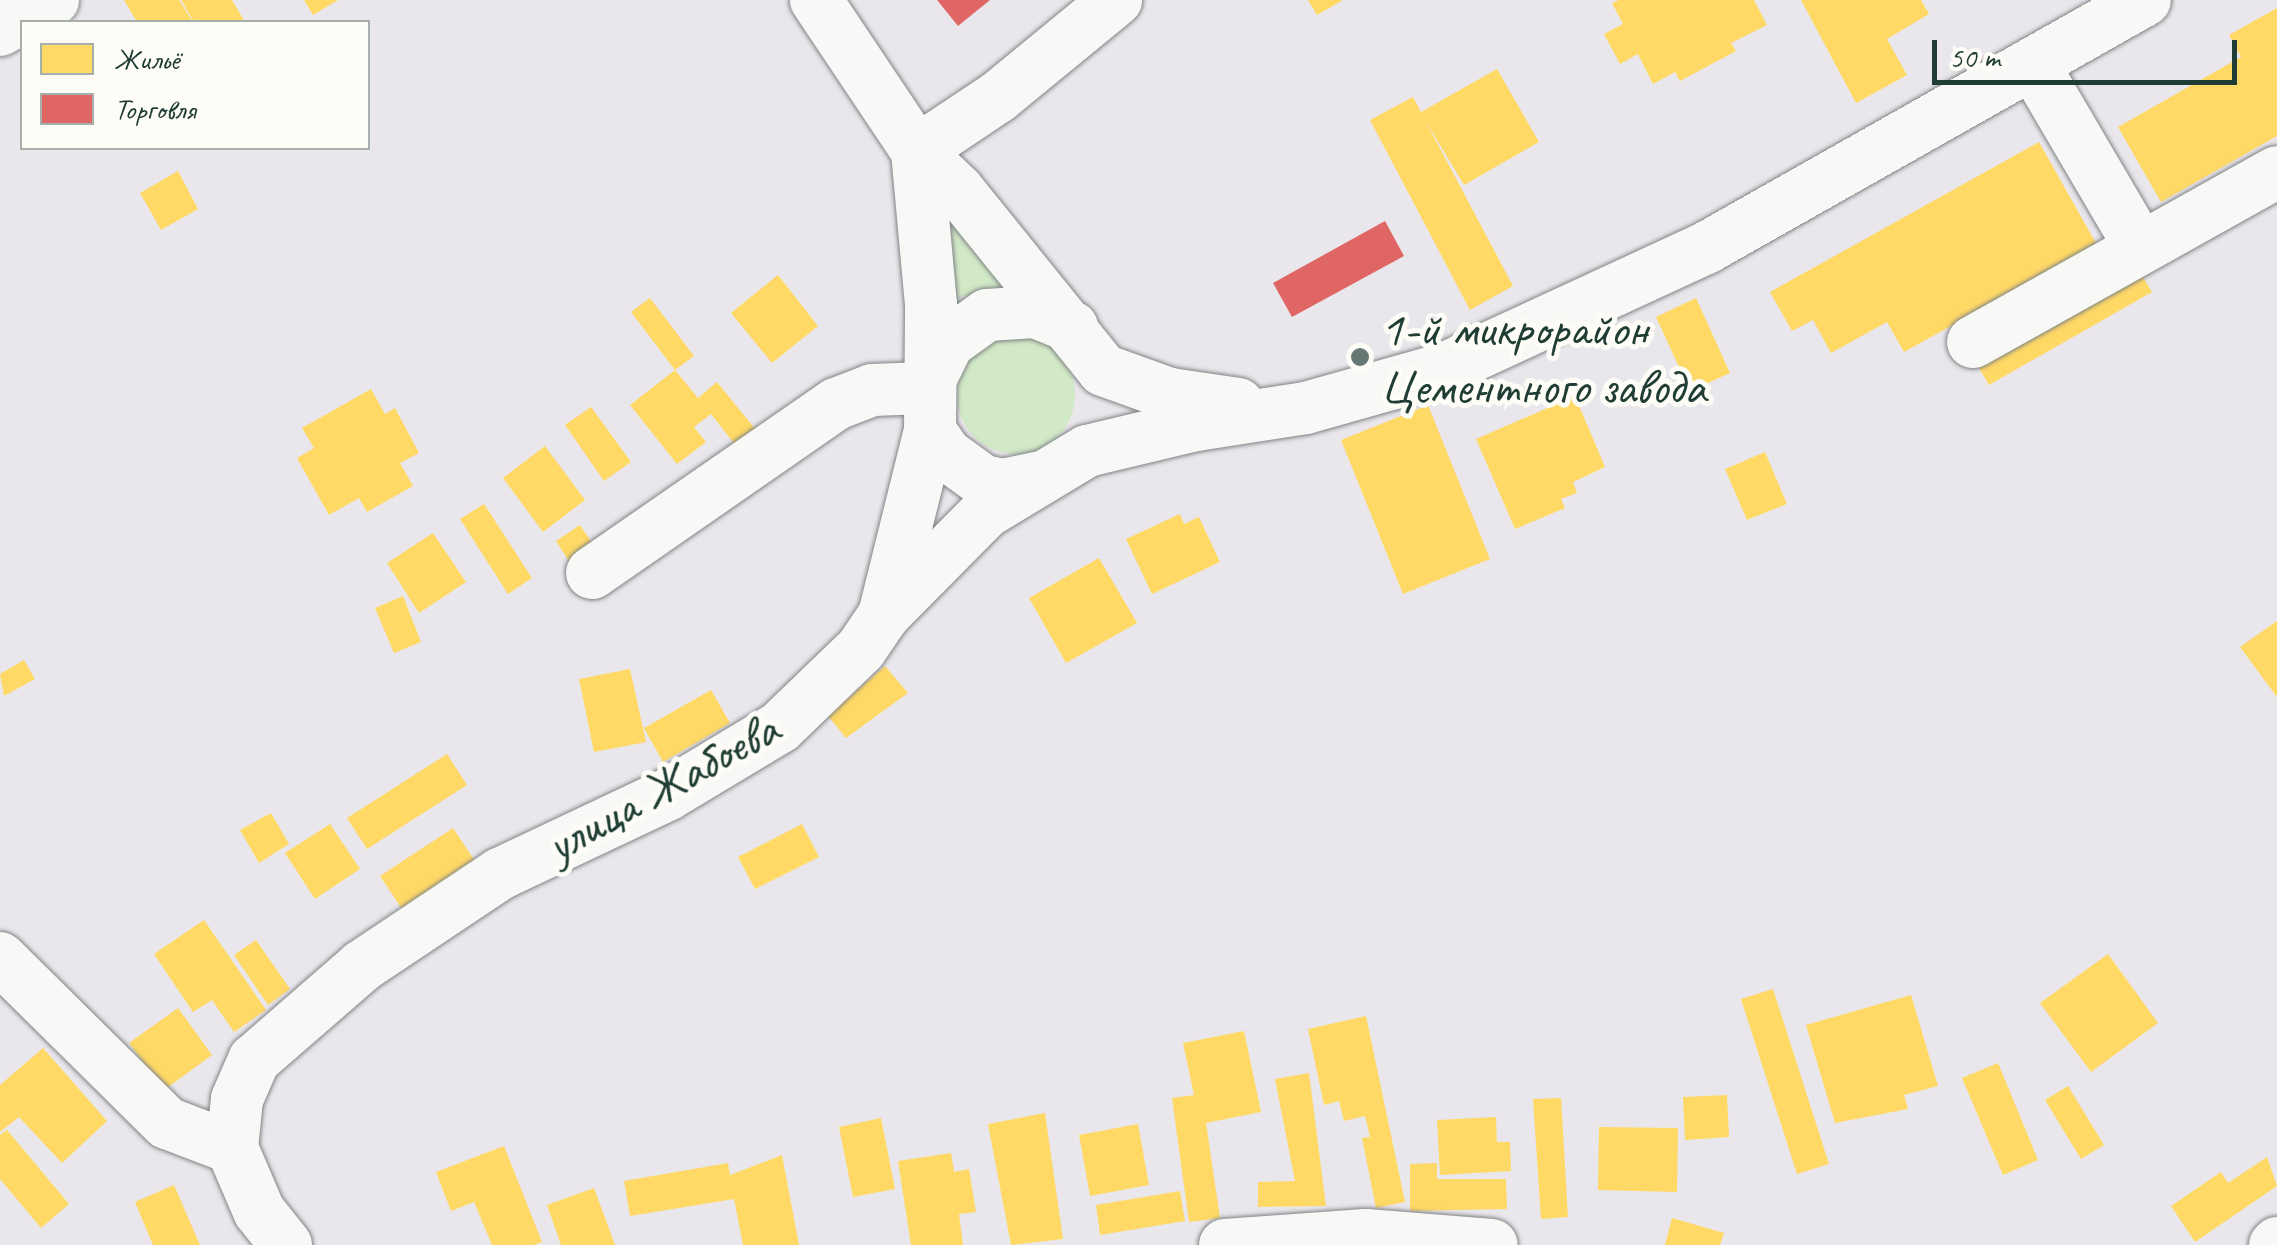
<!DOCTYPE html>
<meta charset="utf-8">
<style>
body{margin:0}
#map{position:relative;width:2277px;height:1245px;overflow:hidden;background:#eae7ec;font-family:Caveat,sans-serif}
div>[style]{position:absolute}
.green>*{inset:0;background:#d1e9c6}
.round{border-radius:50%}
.homes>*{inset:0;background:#ffd966}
.shops>*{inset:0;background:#e06666}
.roads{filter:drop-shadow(0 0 2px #808485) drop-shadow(0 0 2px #808485)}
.minor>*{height:52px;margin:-26px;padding:0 26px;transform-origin:26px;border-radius:26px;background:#f8f8f7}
.dots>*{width:28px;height:28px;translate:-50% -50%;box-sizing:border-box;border:5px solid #fdfcf7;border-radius:50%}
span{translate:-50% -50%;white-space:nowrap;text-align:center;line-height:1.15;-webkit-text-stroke:10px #fdfcf7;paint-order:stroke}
.poi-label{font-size:50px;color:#1f3d34}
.left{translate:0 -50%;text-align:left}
.street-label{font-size:50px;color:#1f3d34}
.legend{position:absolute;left:20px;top:20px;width:350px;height:130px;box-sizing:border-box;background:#fdfcf7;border:2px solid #a4b0a9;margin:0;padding:12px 18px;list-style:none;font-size:30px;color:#1f3d34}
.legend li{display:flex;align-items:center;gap:20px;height:50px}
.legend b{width:50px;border:2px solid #a4b0a9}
.scale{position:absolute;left:1932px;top:40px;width:305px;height:45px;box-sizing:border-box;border:5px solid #1f3d34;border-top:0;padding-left:12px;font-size:30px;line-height:35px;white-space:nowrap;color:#1f3d34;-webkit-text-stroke:8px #fdfcf7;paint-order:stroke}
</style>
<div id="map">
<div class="green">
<div style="clip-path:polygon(958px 226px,1002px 286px,949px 301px,943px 234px)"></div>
<div class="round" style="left:957px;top:336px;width:118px;height:118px"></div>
</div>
<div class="homes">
<div style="clip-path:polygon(124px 0,179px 0,193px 22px,137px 22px)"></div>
<div style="clip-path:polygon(181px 0,232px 0,245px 22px,194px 22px)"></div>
<div style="clip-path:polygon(304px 0,338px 0,313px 15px)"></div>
<div style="clip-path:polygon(1308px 0,1343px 0,1317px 15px)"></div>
<div style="clip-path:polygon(1619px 0,1754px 0,1767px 25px,1731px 43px,1736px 51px,1680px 81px,1675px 72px,1653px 84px,1638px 54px,1620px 64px,1604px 34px,1623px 24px,1612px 3px)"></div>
<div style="clip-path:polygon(1801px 0,1921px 0,1929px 14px,1887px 39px,1907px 75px,1856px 103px)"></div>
<div style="clip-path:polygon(2277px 8px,2277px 136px,2161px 202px,2118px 127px,2241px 57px,2229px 35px)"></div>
<div style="clip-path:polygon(1497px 69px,1539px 142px,1464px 185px,1425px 120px,1513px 286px,1470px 310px,1370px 120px,1413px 97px,1421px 112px)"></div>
<div style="clip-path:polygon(2039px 142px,2097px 245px,1904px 352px,1887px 322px,1831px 353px,1813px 320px,1792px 331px,1770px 292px)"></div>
<div style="clip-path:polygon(178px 171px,198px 209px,161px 230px,140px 193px)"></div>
<div style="clip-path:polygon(2135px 264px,2152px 292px,1989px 385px,1973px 358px)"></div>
<div style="clip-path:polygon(778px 275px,818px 326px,772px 363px,731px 313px)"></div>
<div style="clip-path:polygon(650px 298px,694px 356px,675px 370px,631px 312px)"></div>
<div style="clip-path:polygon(1696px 298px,1730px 373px,1690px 391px,1656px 317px)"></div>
<div style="clip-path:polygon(675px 370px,698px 398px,717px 382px,760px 435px,740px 451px,711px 414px,694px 427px,706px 442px,677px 464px,630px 405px)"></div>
<div style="clip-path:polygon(371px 389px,385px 414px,395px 408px,419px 453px,400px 463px,413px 486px,367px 512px,359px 498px,329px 515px,297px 458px,314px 448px,302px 428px)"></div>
<div style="clip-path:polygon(1575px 396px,1605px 467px,1573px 482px,1577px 493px,1561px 499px,1565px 508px,1515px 529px,1476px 439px)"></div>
<div style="clip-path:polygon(1428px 405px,1490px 559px,1403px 594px,1341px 440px)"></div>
<div style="clip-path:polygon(591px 407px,631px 462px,604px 481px,565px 425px)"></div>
<div style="clip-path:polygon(545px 446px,585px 500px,543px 532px,503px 478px)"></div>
<div style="clip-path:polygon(1765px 452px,1787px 504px,1747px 520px,1725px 469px)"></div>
<div style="clip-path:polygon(484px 504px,532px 578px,508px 594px,460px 519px)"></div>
<div style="clip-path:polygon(1180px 514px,1184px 524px,1199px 517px,1220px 562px,1152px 594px,1126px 539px)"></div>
<div style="clip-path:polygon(580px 525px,597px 550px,572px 566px,556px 541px)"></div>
<div style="clip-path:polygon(433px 533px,466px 582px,419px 613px,387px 563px)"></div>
<div style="clip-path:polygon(1099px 558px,1137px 623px,1066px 663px,1029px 598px)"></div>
<div style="clip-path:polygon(403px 596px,421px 642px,394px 653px,375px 608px)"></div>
<div style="clip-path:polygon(2277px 621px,2277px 697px,2240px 647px)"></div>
<div style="clip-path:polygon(24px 660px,35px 679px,4px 696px,0 674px)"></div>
<div style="clip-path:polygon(885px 666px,908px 693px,846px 738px,828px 716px)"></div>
<div style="clip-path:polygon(630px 669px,646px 742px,594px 752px,579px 679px)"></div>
<div style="clip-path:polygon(711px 690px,730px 723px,663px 762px,644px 728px)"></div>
<div style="clip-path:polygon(447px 754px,467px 785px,367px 849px,347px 818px)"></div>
<div style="clip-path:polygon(271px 813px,289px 844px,259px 863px,240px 830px)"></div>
<div style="clip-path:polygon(330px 824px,360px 869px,315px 899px,285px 853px)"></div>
<div style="clip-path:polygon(802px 824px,819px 857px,755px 889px,738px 857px)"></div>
<div style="clip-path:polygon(453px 828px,475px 861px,402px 909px,380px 876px)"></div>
<div style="clip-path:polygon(204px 920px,266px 1010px,234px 1032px,212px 1000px,193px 1012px,154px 954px)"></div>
<div style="clip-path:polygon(256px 940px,290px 989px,268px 1005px,234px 955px)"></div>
<div style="clip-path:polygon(2108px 954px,2158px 1023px,2091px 1072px,2040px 1003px)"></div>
<div style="clip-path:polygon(1773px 989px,1829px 1164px,1797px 1174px,1741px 999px)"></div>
<div style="clip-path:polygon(1911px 995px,1938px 1086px,1904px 1095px,1908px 1109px,1835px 1123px,1806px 1025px)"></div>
<div style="clip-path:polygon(178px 1008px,212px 1055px,164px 1090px,129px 1043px)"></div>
<div style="clip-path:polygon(1366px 1016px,1405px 1202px,1376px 1208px,1362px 1138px,1370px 1137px,1365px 1116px,1344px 1121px,1339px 1101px,1324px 1105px,1308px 1029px)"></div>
<div style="clip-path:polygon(1244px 1031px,1261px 1112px,1206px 1123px,1220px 1218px,1189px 1222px,1172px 1098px,1194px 1095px,1183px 1043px)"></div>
<div style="clip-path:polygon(43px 1048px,107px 1121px,62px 1163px,19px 1117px,0 1132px,0 1085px)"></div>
<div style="clip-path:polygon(1998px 1063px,2038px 1160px,2003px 1175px,1962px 1078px)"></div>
<div style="clip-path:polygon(1309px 1073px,1326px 1206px,1258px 1207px,1258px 1182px,1295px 1181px,1275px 1079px)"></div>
<div style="clip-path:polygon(2068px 1086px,2104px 1145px,2081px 1159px,2045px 1100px)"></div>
<div style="clip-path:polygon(1727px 1095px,1729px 1137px,1685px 1140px,1683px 1097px)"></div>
<div style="clip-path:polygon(1561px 1098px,1568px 1217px,1541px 1219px,1533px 1099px)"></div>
<div style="clip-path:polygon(1045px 1113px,1063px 1239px,1011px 1245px,988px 1124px)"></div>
<div style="clip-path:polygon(1496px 1117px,1497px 1142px,1510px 1142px,1511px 1171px,1440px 1175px,1437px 1120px)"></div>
<div style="clip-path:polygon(881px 1118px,895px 1189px,853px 1197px,839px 1127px)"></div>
<div style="clip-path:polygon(1138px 1124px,1149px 1185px,1090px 1196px,1079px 1135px)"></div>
<div style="clip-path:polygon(1599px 1127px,1678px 1128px,1677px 1192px,1598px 1190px)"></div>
<div style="clip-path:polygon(7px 1130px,69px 1204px,41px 1228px,0 1179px,0 1135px)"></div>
<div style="clip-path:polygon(504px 1146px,542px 1242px,534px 1245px,492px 1245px,474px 1202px,451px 1211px,436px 1172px)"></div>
<div style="clip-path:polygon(951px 1153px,954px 1172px,969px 1169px,976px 1212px,959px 1214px,963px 1245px,911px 1245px,898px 1161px)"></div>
<div style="clip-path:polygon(782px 1155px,799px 1245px,743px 1245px,734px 1199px,630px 1216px,624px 1181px,728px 1163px,730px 1175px)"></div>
<div style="clip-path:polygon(2267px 1157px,2277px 1186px,2195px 1242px,2171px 1206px,2221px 1172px,2228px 1183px)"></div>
<div style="clip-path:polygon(1437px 1163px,1437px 1179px,1506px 1179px,1507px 1209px,1410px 1211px,1410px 1164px)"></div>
<div style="clip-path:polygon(174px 1185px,200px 1245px,153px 1245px,135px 1202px)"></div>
<div style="clip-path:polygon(594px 1188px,615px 1245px,561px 1245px,547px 1205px)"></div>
<div style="clip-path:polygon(1180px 1191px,1185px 1221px,1100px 1235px,1096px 1205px)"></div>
<div style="clip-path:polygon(1672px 1218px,1724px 1233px,1720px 1245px,1665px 1245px)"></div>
</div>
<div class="shops">
<div style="clip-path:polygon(937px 0,990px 0,958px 26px)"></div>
<div style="clip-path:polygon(1385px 221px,1404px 256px,1292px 317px,1273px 283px)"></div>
</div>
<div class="roads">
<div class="minor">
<div style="left:0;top:30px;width:61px;rotate:-29.5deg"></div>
<div style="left:2034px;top:66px;width:210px;rotate:59.6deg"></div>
<div style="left:917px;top:151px;width:57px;rotate:43.6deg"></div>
<div style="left:958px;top:190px;width:231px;rotate:51.1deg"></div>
<div style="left:1103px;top:370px;width:71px;rotate:19.7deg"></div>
<div style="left:1170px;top:394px;width:69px;rotate:8.4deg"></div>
<div style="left:917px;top:151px;width:97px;rotate:-33.7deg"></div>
<div style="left:998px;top:97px;width:153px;rotate:-39.4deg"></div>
<div style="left:1973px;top:342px;width:348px;rotate:-29.2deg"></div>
<div style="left:930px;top:431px;width:28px;rotate:55deg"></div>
<div style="left:946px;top:454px;width:46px;rotate:36.1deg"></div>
<div style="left:983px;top:481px;width:20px;rotate:11deg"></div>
<div style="left:1003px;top:485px;width:38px;rotate:-12deg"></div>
<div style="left:592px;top:573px;width:297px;rotate:-34.7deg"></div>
<div style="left:836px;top:404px;width:39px;rotate:-21deg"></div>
<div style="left:872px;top:390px;width:54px;rotate:-2.1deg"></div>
<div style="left:926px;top:388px;width:50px;rotate:-63.9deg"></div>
<div style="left:948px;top:343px;width:48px;rotate:-35.7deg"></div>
<div style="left:987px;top:315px;width:48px;rotate:-3.6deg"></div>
<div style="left:1035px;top:312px;width:40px;rotate:22deg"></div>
<div style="left:884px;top:615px;width:145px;rotate:-45.3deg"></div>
<div style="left:986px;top:512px;width:118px;rotate:-31.1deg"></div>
<div style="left:1087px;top:451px;width:112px;rotate:-13.4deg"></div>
<div style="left:1196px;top:425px;width:111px;rotate:-8.8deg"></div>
<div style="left:1306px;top:408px;width:143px;rotate:-15.8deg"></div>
<div style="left:1444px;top:369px;width:289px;rotate:-24.8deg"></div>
<div style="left:1706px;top:248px;width:504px;rotate:-29.46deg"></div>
<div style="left:0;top:958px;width:235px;rotate:44.7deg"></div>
<div style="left:167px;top:1123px;width:70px;rotate:21deg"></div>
<div style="left:286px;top:1245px;width:43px;rotate:-128.5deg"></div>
<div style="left:259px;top:1211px;width:69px;rotate:-113.2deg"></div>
<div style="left:232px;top:1148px;width:49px;rotate:-84.2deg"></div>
<div style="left:237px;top:1099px;width:43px;rotate:-66.4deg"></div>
<div style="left:254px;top:1060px;width:143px;rotate:-41deg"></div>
<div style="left:362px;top:966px;width:166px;rotate:-33.7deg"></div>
<div style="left:500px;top:874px;width:185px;rotate:-25.3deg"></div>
<div style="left:667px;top:795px;width:132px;rotate:-31deg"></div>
<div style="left:780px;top:727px;width:112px;rotate:-43.9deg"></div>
<div style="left:861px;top:649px;width:41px;rotate:-55.9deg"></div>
<div style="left:884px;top:615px;width:190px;rotate:-76deg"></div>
<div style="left:930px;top:431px;width:126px;rotate:-89.5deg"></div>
<div style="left:931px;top:305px;width:155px;rotate:-95.2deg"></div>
<div style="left:917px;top:151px;width:182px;rotate:-123.8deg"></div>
<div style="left:1225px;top:1245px;width:141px;rotate:-4.1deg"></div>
<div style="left:1366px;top:1235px;width:126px;rotate:4.5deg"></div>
<div style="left:2275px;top:1245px;width:3px;rotate:-45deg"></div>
</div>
</div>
<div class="dots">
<div style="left:1360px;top:357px;background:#667874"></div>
</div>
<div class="poi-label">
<span class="left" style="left:1380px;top:357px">1-й микрорайон<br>Цементного завода</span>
</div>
<div class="street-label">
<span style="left:662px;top:787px;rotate:-29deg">улица Жабоева</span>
</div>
<ul class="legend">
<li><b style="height:28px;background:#ffd966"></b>Жильё</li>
<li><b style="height:28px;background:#e06666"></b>Торговля</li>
</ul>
<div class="scale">50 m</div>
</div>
